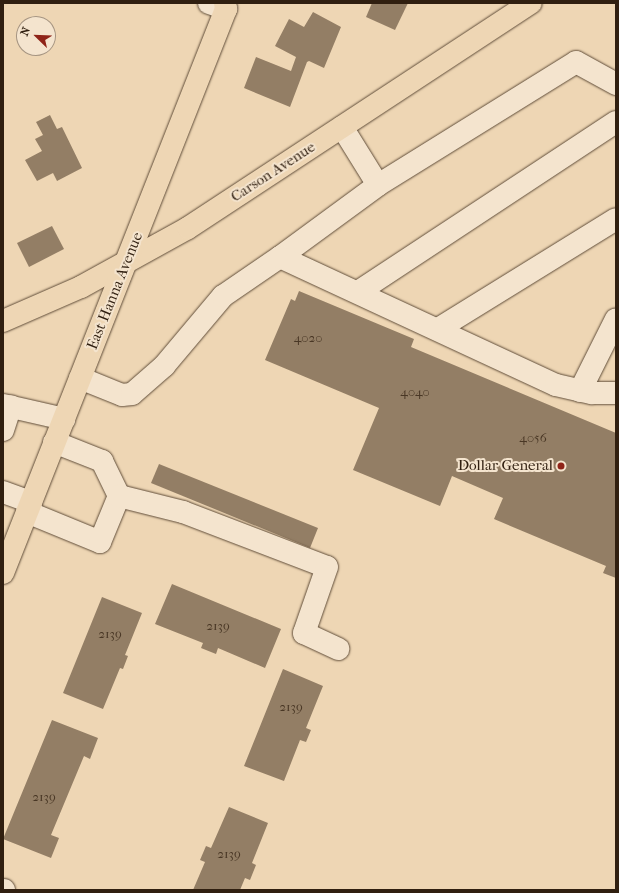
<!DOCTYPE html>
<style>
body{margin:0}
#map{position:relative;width:619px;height:893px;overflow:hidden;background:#eed6b4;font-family:"IM FELL French Canon",serif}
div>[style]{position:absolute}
.building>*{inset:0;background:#937e65}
.roads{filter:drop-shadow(0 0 1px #604d39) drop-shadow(0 0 1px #604d39)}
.minor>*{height:22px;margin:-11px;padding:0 11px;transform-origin:11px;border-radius:11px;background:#f4e4ce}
.major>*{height:22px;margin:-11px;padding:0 11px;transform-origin:11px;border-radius:11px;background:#eed6b4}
.dots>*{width:11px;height:11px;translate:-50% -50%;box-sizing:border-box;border:2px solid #f4e4ce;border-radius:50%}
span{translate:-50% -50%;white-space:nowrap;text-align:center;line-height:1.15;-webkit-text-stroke:4px #f4e4ce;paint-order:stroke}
.number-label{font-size:13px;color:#493725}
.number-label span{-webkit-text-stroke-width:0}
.street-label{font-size:15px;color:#301f10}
.poi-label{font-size:15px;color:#301f10}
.right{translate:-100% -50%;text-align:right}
.frame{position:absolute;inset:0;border:4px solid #301f10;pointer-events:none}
.north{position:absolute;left:16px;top:16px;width:40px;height:40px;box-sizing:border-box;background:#f4e4ce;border:1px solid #a69582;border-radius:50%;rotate:293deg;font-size:11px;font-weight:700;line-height:16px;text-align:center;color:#301f10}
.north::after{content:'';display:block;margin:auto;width:14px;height:18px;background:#8f2418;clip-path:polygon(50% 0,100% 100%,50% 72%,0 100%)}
</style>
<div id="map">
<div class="building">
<div style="clip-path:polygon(372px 3px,408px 3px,395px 30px,366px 17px)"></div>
<div style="clip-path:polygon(313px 12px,341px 27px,324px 68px,309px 61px,307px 62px,290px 107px,244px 88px,256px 57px,291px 71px,296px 57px,275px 46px,289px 19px,304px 27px)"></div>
<div style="clip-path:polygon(50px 115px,57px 129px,62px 127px,82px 168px,57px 181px,53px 173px,37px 181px,25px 160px,42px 151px,35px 139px,43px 135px,36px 122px)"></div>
<div style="clip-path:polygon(52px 226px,64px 249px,29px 267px,17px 243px)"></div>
<div style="clip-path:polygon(299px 291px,414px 339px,411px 347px,616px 433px,616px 578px,603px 573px,606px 566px,494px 519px,503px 498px,452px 476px,440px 506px,353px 470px,379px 408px,265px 360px,291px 299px,295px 301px)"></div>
<div style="clip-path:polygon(159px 464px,318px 528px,310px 548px,151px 483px)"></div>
<div style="clip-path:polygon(172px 584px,281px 629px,265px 668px,218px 648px,216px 654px,201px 648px,203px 643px,155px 624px)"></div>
<div style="clip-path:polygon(102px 597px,142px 613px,125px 655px,128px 656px,123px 669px,120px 668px,103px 709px,63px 693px)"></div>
<div style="clip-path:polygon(283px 669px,323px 686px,306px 728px,311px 730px,306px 742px,300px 740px,284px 781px,244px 766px)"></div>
<div style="clip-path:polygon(52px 720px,98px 738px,90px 759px,84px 756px,51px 835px,59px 838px,51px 858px,3px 839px)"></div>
<div style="clip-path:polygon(229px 807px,268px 823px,252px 863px,256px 865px,250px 880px,245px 878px,240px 890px,193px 890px,205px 862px,200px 860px,206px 846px,211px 848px)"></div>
</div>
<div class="roads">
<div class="minor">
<div style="left:209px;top:3px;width:18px;rotate:19deg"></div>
<div style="left:342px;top:127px;width:68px;rotate:58.2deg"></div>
<div style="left:280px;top:257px;width:122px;rotate:-36.3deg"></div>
<div style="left:378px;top:185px;width:233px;rotate:-31.8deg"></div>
<div style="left:576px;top:62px;width:46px;rotate:28.8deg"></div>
<div style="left:358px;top:292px;width:309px;rotate:-33.4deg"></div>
<div style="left:438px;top:329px;width:209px;rotate:-31.7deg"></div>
<div style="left:80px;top:378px;width:45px;rotate:22deg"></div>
<div style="left:122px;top:395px;width:10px;rotate:-6deg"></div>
<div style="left:132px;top:394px;width:43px;rotate:-41.2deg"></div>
<div style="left:164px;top:366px;width:92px;rotate:-49.9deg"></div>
<div style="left:223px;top:296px;width:69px;rotate:-34.4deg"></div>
<div style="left:280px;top:257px;width:304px;rotate:24.9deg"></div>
<div style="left:556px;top:385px;width:37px;rotate:13deg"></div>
<div style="left:592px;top:393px;width:24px"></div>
<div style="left:580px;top:391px;width:80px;rotate:-63.4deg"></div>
<div style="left:3px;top:405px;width:63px;rotate:12.9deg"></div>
<div style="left:3px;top:430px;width:25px;rotate:-72deg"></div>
<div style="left:54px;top:442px;width:52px;rotate:21.6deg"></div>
<div style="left:102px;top:461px;width:39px;rotate:64deg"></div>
<div style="left:3px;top:492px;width:30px;rotate:20deg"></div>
<div style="left:27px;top:512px;width:79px;rotate:22.3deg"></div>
<div style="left:100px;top:542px;width:50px;rotate:-67.6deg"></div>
<div style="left:119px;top:496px;width:66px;rotate:14deg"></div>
<div style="left:183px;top:512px;width:154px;rotate:20.9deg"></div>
<div style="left:327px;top:567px;width:70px;rotate:109.2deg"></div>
<div style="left:304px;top:633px;width:38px;rotate:25deg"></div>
<div style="left:3px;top:890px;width:1px"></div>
</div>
<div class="major">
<div style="left:3px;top:321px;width:85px;rotate:-23.6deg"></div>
<div style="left:81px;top:287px;width:122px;rotate:-28.9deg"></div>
<div style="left:188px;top:228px;width:410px;rotate:-33.3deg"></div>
<div style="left:3px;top:573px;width:606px;rotate:-68.43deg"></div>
<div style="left:226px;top:9px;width:6px;rotate:-99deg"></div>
</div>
</div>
<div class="dots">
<div style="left:561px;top:466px;background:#8f2418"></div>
</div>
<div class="number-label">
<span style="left:308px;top:338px">4020</span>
<span style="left:415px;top:392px">4040</span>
<span style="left:533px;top:438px">4056</span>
<span style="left:218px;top:626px">2139</span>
<span style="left:110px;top:634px">2139</span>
<span style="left:291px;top:707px">2139</span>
<span style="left:44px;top:797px">2139</span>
<span style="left:229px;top:854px">2139</span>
</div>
<div class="street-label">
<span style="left:273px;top:172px;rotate:-33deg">Carson Avenue</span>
<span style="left:115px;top:291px;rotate:-68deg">East Hanna Avenue</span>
</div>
<div class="poi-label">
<span class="right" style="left:553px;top:466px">Dollar General</span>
</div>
<div class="frame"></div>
<div class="north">N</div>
</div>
